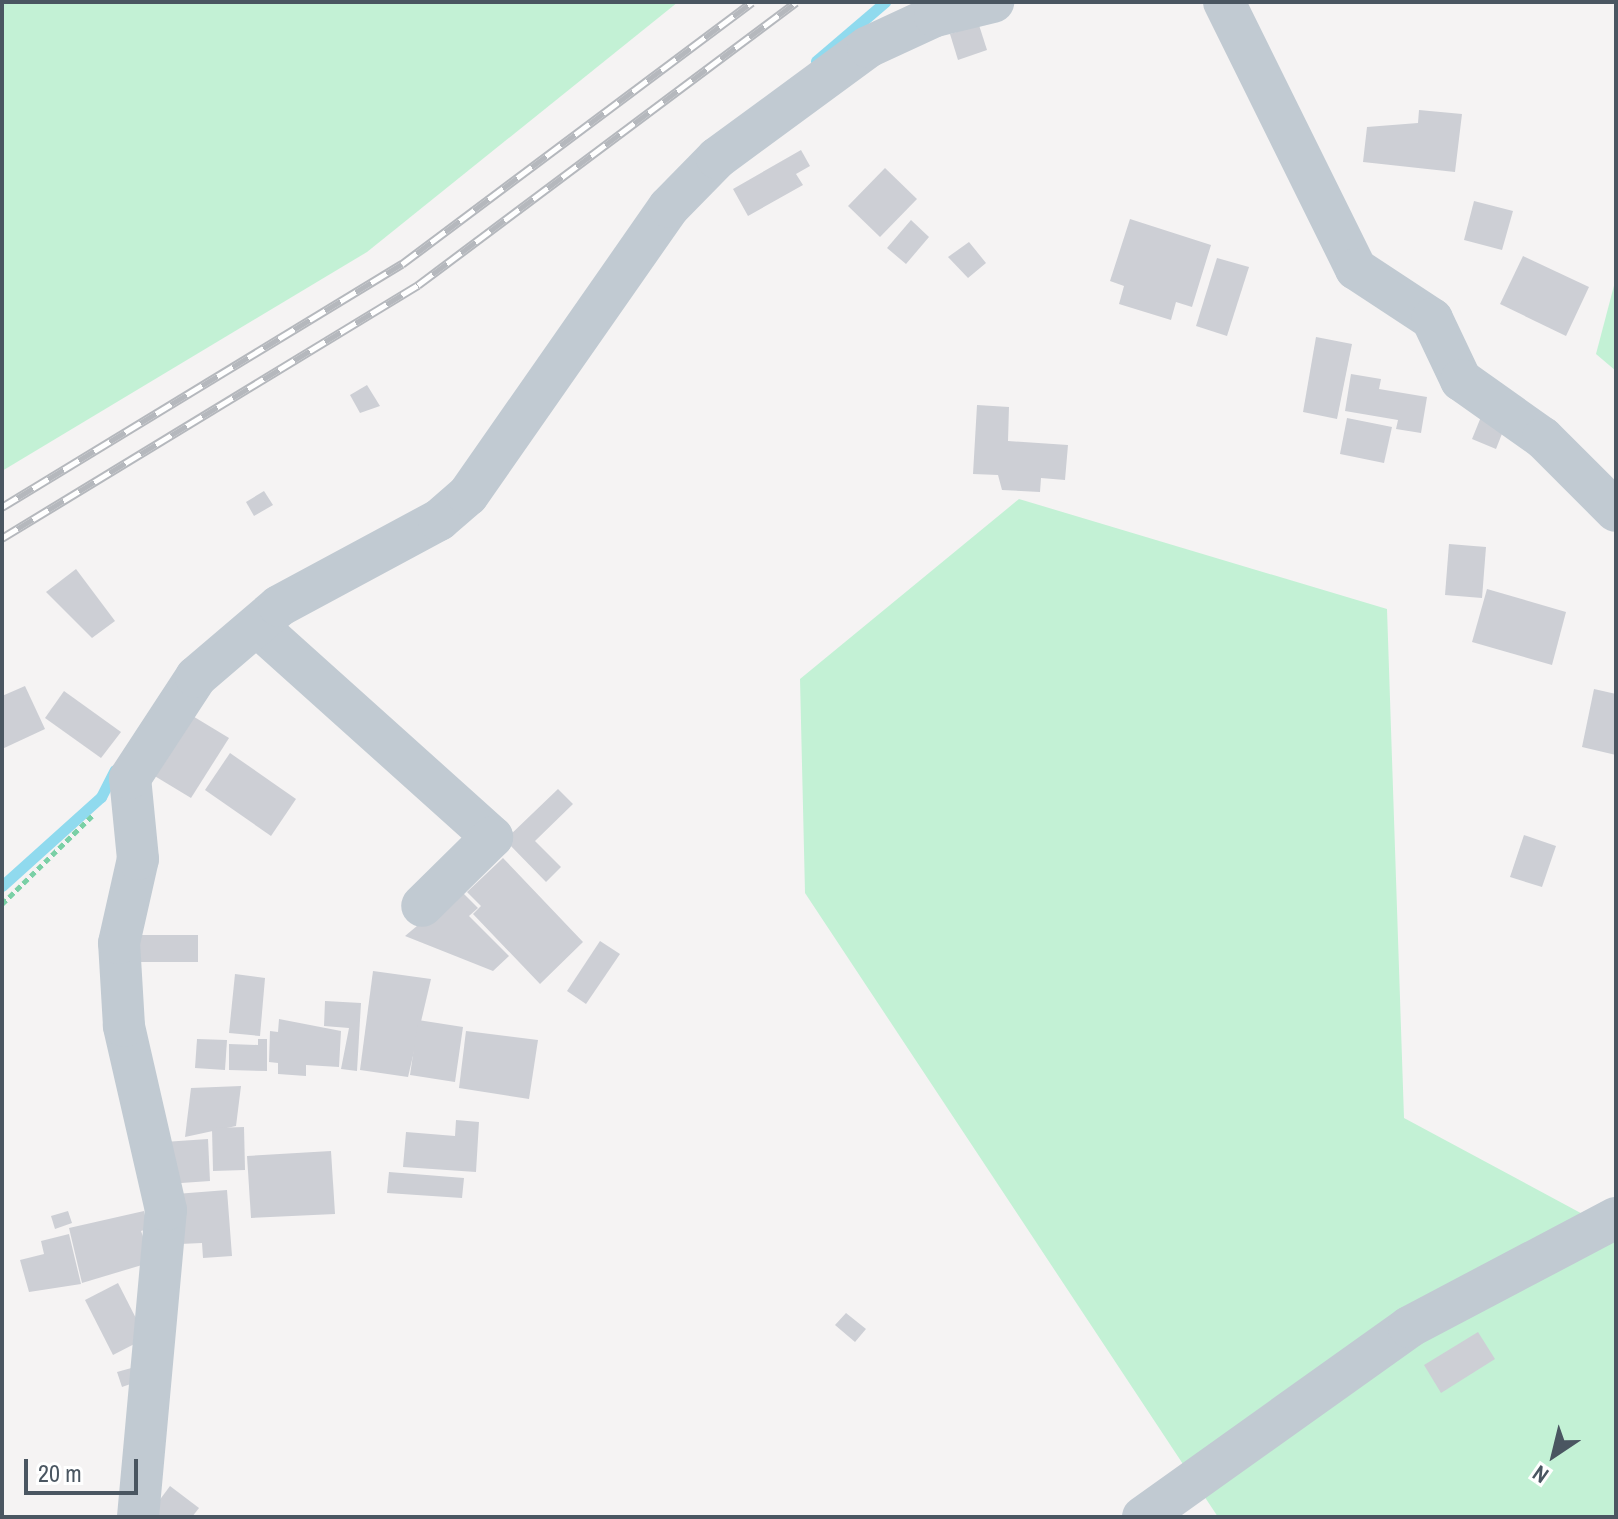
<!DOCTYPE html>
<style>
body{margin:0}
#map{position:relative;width:1618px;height:1519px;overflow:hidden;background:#f5f3f3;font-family:"Archivo Narrow",sans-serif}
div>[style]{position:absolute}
.green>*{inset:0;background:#c3f1d5}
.stream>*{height:11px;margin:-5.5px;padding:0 5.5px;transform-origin:5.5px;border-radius:5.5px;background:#90daee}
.building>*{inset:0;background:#cdcfd5}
.path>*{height:5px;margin-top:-2.5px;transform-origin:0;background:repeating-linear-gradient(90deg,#7ad0a6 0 6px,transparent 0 10px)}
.minor>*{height:42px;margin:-21px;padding:0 21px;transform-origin:21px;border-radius:21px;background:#c1cad2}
.rail>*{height:9px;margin-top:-4.5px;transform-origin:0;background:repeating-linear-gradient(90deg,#fff 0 18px,#b5b8bd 0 36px);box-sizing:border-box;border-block:2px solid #b5b8bd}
span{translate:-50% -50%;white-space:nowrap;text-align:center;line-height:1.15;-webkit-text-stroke:8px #fff;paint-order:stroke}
.frame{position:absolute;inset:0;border:4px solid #4a5661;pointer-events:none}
.north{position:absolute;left:1514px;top:1415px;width:80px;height:80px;-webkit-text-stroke:6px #fff;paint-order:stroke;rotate:215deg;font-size:22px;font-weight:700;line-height:32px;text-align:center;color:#4a5661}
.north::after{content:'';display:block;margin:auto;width:28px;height:36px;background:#4a5661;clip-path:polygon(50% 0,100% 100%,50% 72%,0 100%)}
.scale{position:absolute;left:24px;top:1459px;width:114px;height:36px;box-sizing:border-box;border:4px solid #4a5661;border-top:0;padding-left:10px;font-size:24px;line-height:28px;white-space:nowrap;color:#4a5661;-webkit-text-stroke:6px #fff;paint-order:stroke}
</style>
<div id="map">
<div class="green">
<div style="clip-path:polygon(2px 2px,678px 2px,367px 252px,2px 471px)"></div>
<div style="clip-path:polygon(1616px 278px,1616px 371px,1596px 354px)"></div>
<div style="clip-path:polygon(1019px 499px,1387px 609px,1404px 1118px,1616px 1232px,1616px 1517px,1218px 1517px,805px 893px,800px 679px)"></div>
</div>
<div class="stream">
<div style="left:816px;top:61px;width:91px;rotate:-40.5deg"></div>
<div style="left:2px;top:886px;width:133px;rotate:-42deg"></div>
<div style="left:101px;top:797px;width:30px;rotate:-63deg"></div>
</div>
<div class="building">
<div style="clip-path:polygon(979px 25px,987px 50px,958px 60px,950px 34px)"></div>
<div style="clip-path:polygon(1419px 110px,1462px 114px,1455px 172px,1363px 162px,1367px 127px,1418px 123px)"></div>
<div style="clip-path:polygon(801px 150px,810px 166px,796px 174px,803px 185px,748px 216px,733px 189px)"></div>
<div style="clip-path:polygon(885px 168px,917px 199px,880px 237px,848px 206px)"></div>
<div style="clip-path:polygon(1474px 201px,1513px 211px,1502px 250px,1464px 240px)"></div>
<div style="clip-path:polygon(1130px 219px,1211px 245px,1192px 307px,1176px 302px,1171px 320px,1119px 304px,1124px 286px,1110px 281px)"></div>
<div style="clip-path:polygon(911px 220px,929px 237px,906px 264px,887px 248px)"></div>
<div style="clip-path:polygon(969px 242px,986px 263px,968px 278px,948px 257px)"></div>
<div style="clip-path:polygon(1523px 256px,1589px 287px,1566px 336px,1500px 304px)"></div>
<div style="clip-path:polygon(1217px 258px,1249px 267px,1227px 336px,1196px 326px)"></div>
<div style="clip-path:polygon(1316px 337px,1352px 344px,1337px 419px,1303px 412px)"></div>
<div style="clip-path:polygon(1351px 374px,1381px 379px,1379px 389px,1427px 397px,1421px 433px,1396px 429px,1398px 420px,1345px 411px)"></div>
<div style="clip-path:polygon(367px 385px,380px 406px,360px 413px,350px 395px)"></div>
<div style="clip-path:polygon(977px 405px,1009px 407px,1008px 441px,1068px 445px,1065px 480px,1041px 478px,1040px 492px,1002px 490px,998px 475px,973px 474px)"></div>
<div style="clip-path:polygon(1483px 412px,1507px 421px,1496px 449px,1472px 439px)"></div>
<div style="clip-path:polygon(1347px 418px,1392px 427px,1384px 463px,1340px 454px)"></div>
<div style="clip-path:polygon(264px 491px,273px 505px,254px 516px,246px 502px)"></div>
<div style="clip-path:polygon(1449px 544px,1486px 547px,1482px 598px,1445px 595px)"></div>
<div style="clip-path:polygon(76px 569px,115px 621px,92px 638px,46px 592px)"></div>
<div style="clip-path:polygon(1487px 589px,1566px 612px,1552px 665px,1472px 642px)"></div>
<div style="clip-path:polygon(25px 686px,45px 729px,2px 749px,2px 696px)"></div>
<div style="clip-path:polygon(1594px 689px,1616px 694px,1616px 755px,1582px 747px)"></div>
<div style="clip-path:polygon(64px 691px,121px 732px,101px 758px,45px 718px)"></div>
<div style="clip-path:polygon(191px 715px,229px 738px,191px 798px,153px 775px)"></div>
<div style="clip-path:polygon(230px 753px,296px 799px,271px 836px,205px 790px)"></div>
<div style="clip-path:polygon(558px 789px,573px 804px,535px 841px,561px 867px,546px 882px,505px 840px)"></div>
<div style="clip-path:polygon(1524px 835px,1556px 846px,1542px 887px,1510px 877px)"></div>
<div style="clip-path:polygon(503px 858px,583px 942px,540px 984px,473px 914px,481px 906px,467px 892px)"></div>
<div style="clip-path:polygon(460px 890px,478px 908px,469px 916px,509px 956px,493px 971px,405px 936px)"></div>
<div style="clip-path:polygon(134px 935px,198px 935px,198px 962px,134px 962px)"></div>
<div style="clip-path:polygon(600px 941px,620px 954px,586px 1004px,567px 991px)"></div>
<div style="clip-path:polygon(373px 971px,431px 979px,408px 1077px,360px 1070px)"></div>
<div style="clip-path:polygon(235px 974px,265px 978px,260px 1036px,229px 1033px)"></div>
<div style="clip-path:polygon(325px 1001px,361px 1003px,357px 1071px,341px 1069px,349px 1028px,324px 1026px)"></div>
<div style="clip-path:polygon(279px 1019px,341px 1031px,339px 1067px,306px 1065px,306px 1076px,278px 1074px,278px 1063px,269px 1062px,270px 1031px,278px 1032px)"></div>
<div style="clip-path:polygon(418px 1020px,463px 1027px,455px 1082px,410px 1075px)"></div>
<div style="clip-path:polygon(466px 1031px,538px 1040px,529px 1099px,459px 1088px)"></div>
<div style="clip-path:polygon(197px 1039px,227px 1040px,225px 1070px,195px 1068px)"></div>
<div style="clip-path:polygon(258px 1039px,267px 1039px,267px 1071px,229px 1070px,229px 1044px,258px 1045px)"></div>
<div style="clip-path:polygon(241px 1086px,236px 1126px,185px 1137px,191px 1088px)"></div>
<div style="clip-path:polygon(456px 1120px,479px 1122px,476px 1172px,403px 1167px,406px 1132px,455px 1136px)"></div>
<div style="clip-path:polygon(244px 1127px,245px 1170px,213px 1171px,212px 1128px)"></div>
<div style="clip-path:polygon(208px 1139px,210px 1181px,167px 1184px,164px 1142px)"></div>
<div style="clip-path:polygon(331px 1151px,335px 1214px,251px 1218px,247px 1156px)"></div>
<div style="clip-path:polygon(389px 1172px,464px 1178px,462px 1198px,387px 1193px)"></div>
<div style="clip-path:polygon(227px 1190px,232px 1256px,203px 1258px,202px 1243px,180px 1244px,176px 1194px)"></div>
<div style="clip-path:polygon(68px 1211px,72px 1223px,55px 1229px,51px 1216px)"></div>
<div style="clip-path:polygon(144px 1211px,148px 1229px,141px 1231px,152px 1262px,82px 1283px,69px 1228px)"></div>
<div style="clip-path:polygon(69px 1234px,81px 1284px,29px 1292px,20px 1260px,44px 1254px,41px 1241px)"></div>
<div style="clip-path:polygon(118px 1283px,146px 1338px,113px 1355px,85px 1300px)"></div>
<div style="clip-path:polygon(846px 1313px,866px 1329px,855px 1342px,835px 1325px)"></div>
<div style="clip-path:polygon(1478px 1332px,1495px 1359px,1441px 1393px,1424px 1365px)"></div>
<div style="clip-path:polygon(135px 1367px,139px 1381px,122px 1387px,117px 1372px)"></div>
<div style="clip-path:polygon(170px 1486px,199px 1508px,192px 1517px,147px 1517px)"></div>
</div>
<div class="path">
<div style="left:2px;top:904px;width:127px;rotate:-44.4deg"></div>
</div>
<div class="minor">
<div style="left:1224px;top:2px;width:298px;rotate:63.7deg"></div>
<div style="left:1356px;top:269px;width:91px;rotate:33.3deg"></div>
<div style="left:1432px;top:319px;width:68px;rotate:64.6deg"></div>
<div style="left:1461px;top:380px;width:100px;rotate:35.3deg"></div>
<div style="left:1543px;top:438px;width:103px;rotate:45deg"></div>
<div style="left:257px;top:626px;width:316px;rotate:41.9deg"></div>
<div style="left:492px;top:837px;width:98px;rotate:135.4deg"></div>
<div style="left:138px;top:1517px;width:308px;rotate:-84.8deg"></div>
<div style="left:166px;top:1210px;width:189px;rotate:-102.9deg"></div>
<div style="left:124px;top:1026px;width:83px;rotate:-93.4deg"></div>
<div style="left:119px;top:943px;width:86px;rotate:-77.3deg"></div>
<div style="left:138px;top:859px;width:81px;rotate:-95.6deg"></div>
<div style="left:130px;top:778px;width:121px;rotate:-56.8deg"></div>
<div style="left:196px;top:677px;width:109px;rotate:-40.5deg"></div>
<div style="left:279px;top:606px;width:182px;rotate:-28.3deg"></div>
<div style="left:439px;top:520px;width:38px;rotate:-41deg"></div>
<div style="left:468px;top:495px;width:351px;rotate:-55.1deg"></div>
<div style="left:669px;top:207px;width:69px;rotate:-45.6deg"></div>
<div style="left:717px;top:158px;width:187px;rotate:-36.3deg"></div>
<div style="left:868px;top:47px;width:74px;rotate:-24.8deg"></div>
<div style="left:935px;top:16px;width:60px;rotate:-13.6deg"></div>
<div style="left:1143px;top:1517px;width:327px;rotate:-35.5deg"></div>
<div style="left:1409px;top:1327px;width:234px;rotate:-27.8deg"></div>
</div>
<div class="rail">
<div style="left:2px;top:507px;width:468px;rotate:-31.3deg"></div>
<div style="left:402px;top:264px;width:437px;rotate:-36.8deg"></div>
<div style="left:2px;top:538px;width:487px;rotate:-31.3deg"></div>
<div style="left:418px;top:285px;width:472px;rotate:-36.8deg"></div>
</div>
<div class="frame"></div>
<div class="north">N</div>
<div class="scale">20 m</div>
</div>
